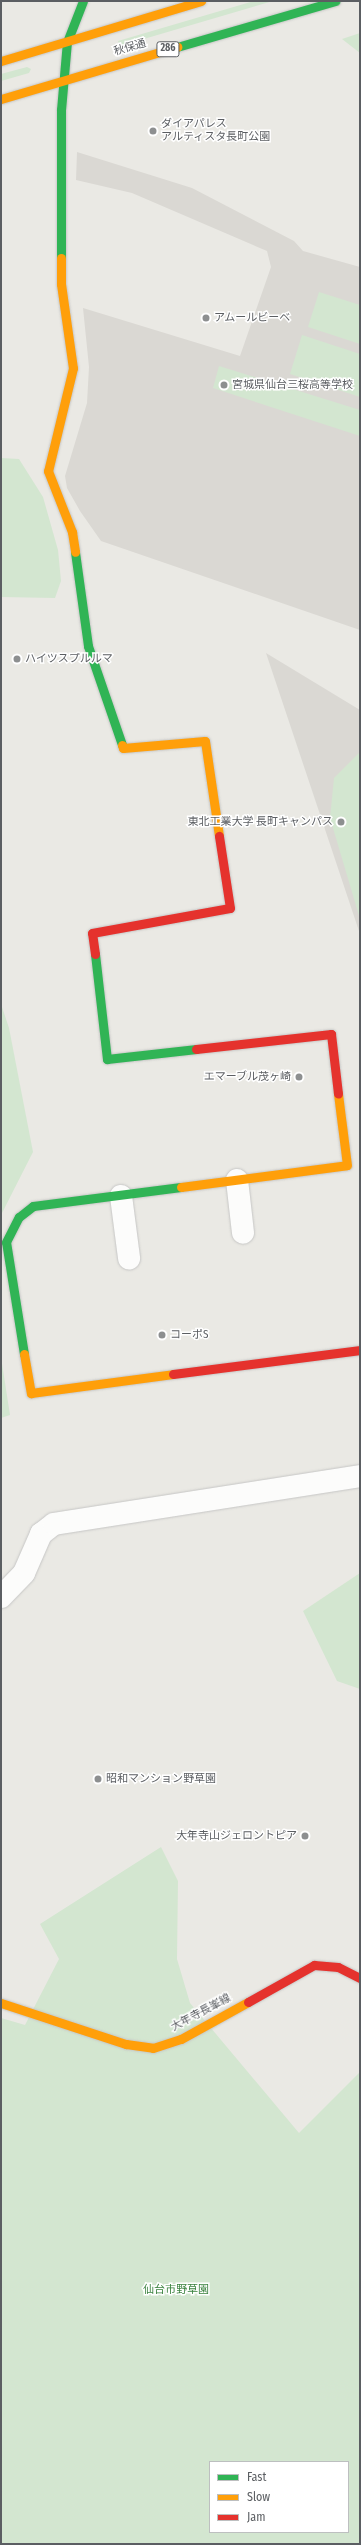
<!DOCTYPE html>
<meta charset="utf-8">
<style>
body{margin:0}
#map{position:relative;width:361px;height:2545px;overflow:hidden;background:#eae9e4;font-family:"Fira Sans Condensed","Noto Sans JP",sans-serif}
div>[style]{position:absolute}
.education>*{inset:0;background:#dad8d3}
.green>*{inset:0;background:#d3e6d0}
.roads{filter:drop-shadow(0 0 1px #c6c6c5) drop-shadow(0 0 1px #c6c6c5)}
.street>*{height:22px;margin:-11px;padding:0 11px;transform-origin:11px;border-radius:11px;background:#fcfcfb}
.fast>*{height:9px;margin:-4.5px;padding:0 4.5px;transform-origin:4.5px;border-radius:4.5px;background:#30b455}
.slow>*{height:9px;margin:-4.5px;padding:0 4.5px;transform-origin:4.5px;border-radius:4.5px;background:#ff9f0a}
.jam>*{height:9px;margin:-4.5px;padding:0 4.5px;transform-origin:4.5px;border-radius:4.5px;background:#e5322d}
.dots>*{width:11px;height:11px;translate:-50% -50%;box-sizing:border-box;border:2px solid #fff;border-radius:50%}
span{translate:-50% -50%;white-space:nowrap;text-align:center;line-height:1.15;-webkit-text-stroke:3px #fff;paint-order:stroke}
.shield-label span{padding:1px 3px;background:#fff;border:1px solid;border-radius:3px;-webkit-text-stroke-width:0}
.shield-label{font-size:10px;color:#5b5e62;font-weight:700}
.street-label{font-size:11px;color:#5b5e62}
.poi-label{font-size:11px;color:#5b5e62}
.left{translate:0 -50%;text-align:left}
.right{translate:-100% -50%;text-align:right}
.park-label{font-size:11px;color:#3a823e}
.frame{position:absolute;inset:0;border:2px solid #5b5e62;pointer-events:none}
.legend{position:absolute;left:209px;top:2461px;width:140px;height:72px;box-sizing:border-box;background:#fff;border:1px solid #bdbfc0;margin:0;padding:5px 7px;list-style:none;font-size:12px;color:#5b5e62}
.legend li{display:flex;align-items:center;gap:8px;height:20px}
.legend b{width:20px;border:1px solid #bdbfc0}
</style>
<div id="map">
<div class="education">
<div style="clip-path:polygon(77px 152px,192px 188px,294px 241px,303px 251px,360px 267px,360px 630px,101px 541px,80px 511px,67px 488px,65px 476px,87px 403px,89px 367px,83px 308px,240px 356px,271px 267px,267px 251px,132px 193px,76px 180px)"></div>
<div style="clip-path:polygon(266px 653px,360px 710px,360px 934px)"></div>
</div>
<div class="green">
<div style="clip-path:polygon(254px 1px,273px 1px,120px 46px,118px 41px)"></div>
<div style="clip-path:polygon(360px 33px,360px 53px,342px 39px)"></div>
<div style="clip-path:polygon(27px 67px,31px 69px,29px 73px,1px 81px,1px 74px)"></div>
<div style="clip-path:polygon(319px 292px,360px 305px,360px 344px,308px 327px)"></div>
<div style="clip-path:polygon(302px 335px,360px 354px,360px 397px,290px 374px)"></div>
<div style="clip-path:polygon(219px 366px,360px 410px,360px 436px,213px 388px)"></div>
<div style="clip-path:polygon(1px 458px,19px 459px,43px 497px,58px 550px,61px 581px,55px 598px,1px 597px)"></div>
<div style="clip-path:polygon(360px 752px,360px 919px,330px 818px,334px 778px)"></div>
<div style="clip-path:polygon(1px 1004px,9px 1028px,33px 1152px,1px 1215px)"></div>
<div style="clip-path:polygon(1px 1357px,10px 1415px,1px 1418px)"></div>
<div style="clip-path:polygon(360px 1573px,360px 1689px,337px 1681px,303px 1611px)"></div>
<div style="clip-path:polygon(evenodd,161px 1847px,178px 1881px,177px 1959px,190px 2003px,299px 2133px,360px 2072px,360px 2544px,1px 2544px,1px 2018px,25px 2025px,59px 1959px,40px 1924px,161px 1847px,210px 2462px,348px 2462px,348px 2532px,210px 2532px,210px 2462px)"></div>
</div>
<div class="roads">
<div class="street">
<div style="left:237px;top:1180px;width:53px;rotate:83.5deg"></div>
<div style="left:121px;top:1196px;width:63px;rotate:82.6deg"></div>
<div style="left:1px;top:1597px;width:33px;rotate:-46deg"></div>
<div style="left:24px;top:1573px;width:43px;rotate:-66.4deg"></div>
<div style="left:41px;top:1534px;width:16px;rotate:-38deg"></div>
<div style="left:54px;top:1524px;width:310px;rotate:-8.9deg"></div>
</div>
<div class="fast">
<div style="left:177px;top:47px;width:165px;rotate:-16.2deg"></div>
<div style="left:61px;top:258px;width:148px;rotate:-90deg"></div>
<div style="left:61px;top:110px;width:68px;rotate:-85deg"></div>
<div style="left:67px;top:42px;width:44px;rotate:-68.7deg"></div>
<div style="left:75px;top:552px;width:95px;rotate:82.1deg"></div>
<div style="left:88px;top:646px;width:105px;rotate:71deg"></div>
<div style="left:95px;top:954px;width:106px;rotate:83.5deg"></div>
<div style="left:107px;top:1059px;width:90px;rotate:-6.4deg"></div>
<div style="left:24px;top:1354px;width:113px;rotate:-99.1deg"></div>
<div style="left:6px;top:1242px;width:28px;rotate:-63deg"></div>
<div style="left:19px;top:1217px;width:18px;rotate:-38deg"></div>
<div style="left:33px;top:1206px;width:149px;rotate:-7.3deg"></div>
</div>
<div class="slow">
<div style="left:1px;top:61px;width:209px;rotate:-16.7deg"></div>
<div style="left:1px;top:99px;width:184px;rotate:-16.5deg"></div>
<div style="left:61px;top:258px;width:26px;rotate:90deg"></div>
<div style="left:61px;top:284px;width:85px;rotate:81.9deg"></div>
<div style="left:73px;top:368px;width:106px;rotate:103.6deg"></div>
<div style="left:48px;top:471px;width:66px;rotate:68.5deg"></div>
<div style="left:72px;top:532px;width:20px;rotate:81deg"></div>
<div style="left:122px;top:745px;width:3px;rotate:72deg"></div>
<div style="left:123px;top:748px;width:82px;rotate:-4.9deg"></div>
<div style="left:205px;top:741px;width:96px;rotate:81.6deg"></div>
<div style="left:181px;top:1187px;width:167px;rotate:-7.5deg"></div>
<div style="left:347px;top:1165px;width:72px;rotate:-97.2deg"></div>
<div style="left:24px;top:1354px;width:40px;rotate:80deg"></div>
<div style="left:31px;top:1393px;width:143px;rotate:-7.6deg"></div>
<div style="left:1px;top:2003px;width:132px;rotate:18.2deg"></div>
<div style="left:126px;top:2044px;width:27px;rotate:8deg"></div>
<div style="left:153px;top:2048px;width:29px;rotate:-18deg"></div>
<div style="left:181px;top:2039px;width:77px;rotate:-28.9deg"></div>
</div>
<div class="jam">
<div style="left:95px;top:954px;width:21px;rotate:-98deg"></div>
<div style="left:92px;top:933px;width:140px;rotate:-10.3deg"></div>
<div style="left:230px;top:908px;width:73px;rotate:-98.7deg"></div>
<div style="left:196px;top:1049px;width:136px;rotate:-6.3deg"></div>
<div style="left:331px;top:1034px;width:60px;rotate:83.3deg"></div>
<div style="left:173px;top:1374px;width:189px;rotate:-7.3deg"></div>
<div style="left:248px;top:2002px;width:76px;rotate:-29.3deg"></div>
<div style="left:314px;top:1965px;width:24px;rotate:5deg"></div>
<div style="left:338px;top:1967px;width:25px;rotate:27deg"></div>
</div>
</div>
<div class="dots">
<div style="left:153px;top:131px;background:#8d8f90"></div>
<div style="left:206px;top:318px;background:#8d8f90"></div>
<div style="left:224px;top:385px;background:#8d8f90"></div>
<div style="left:17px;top:659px;background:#8d8f90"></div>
<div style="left:341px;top:822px;background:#8d8f90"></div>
<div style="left:299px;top:1077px;background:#8d8f90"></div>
<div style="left:162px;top:1335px;background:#8d8f90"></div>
<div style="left:98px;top:1779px;background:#8d8f90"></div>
<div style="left:305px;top:1836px;background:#8d8f90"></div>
</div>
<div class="shield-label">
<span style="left:168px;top:49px">286</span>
</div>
<div class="street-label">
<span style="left:130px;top:48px;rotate:-16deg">秋保通</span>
<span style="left:201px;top:2013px;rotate:-28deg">大年寺長峯線</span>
</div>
<div class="poi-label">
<span class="left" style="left:161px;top:131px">ダイアパレス<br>アルティスタ長町公園</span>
<span class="left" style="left:214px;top:318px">アムールビーベ</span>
<span class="left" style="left:232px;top:385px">宮城県仙台三桜高等学校</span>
<span class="left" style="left:25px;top:659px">ハイツスプルルマ</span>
<span class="right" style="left:333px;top:822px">東北工業大学 長町キャンパス</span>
<span class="right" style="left:291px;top:1077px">エマーブル茂ヶ崎</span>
<span class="left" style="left:170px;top:1335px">コーポS</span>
<span class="left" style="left:106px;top:1779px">昭和マンション野草園</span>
<span class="right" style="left:297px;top:1836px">大年寺山ジェロントピア</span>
</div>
<div class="park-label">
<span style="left:176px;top:2290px">仙台市野草園</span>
</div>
<div class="frame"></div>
<ul class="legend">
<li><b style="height:5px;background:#30b455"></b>Fast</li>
<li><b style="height:5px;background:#ff9f0a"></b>Slow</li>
<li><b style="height:5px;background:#e5322d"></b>Jam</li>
</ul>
</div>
